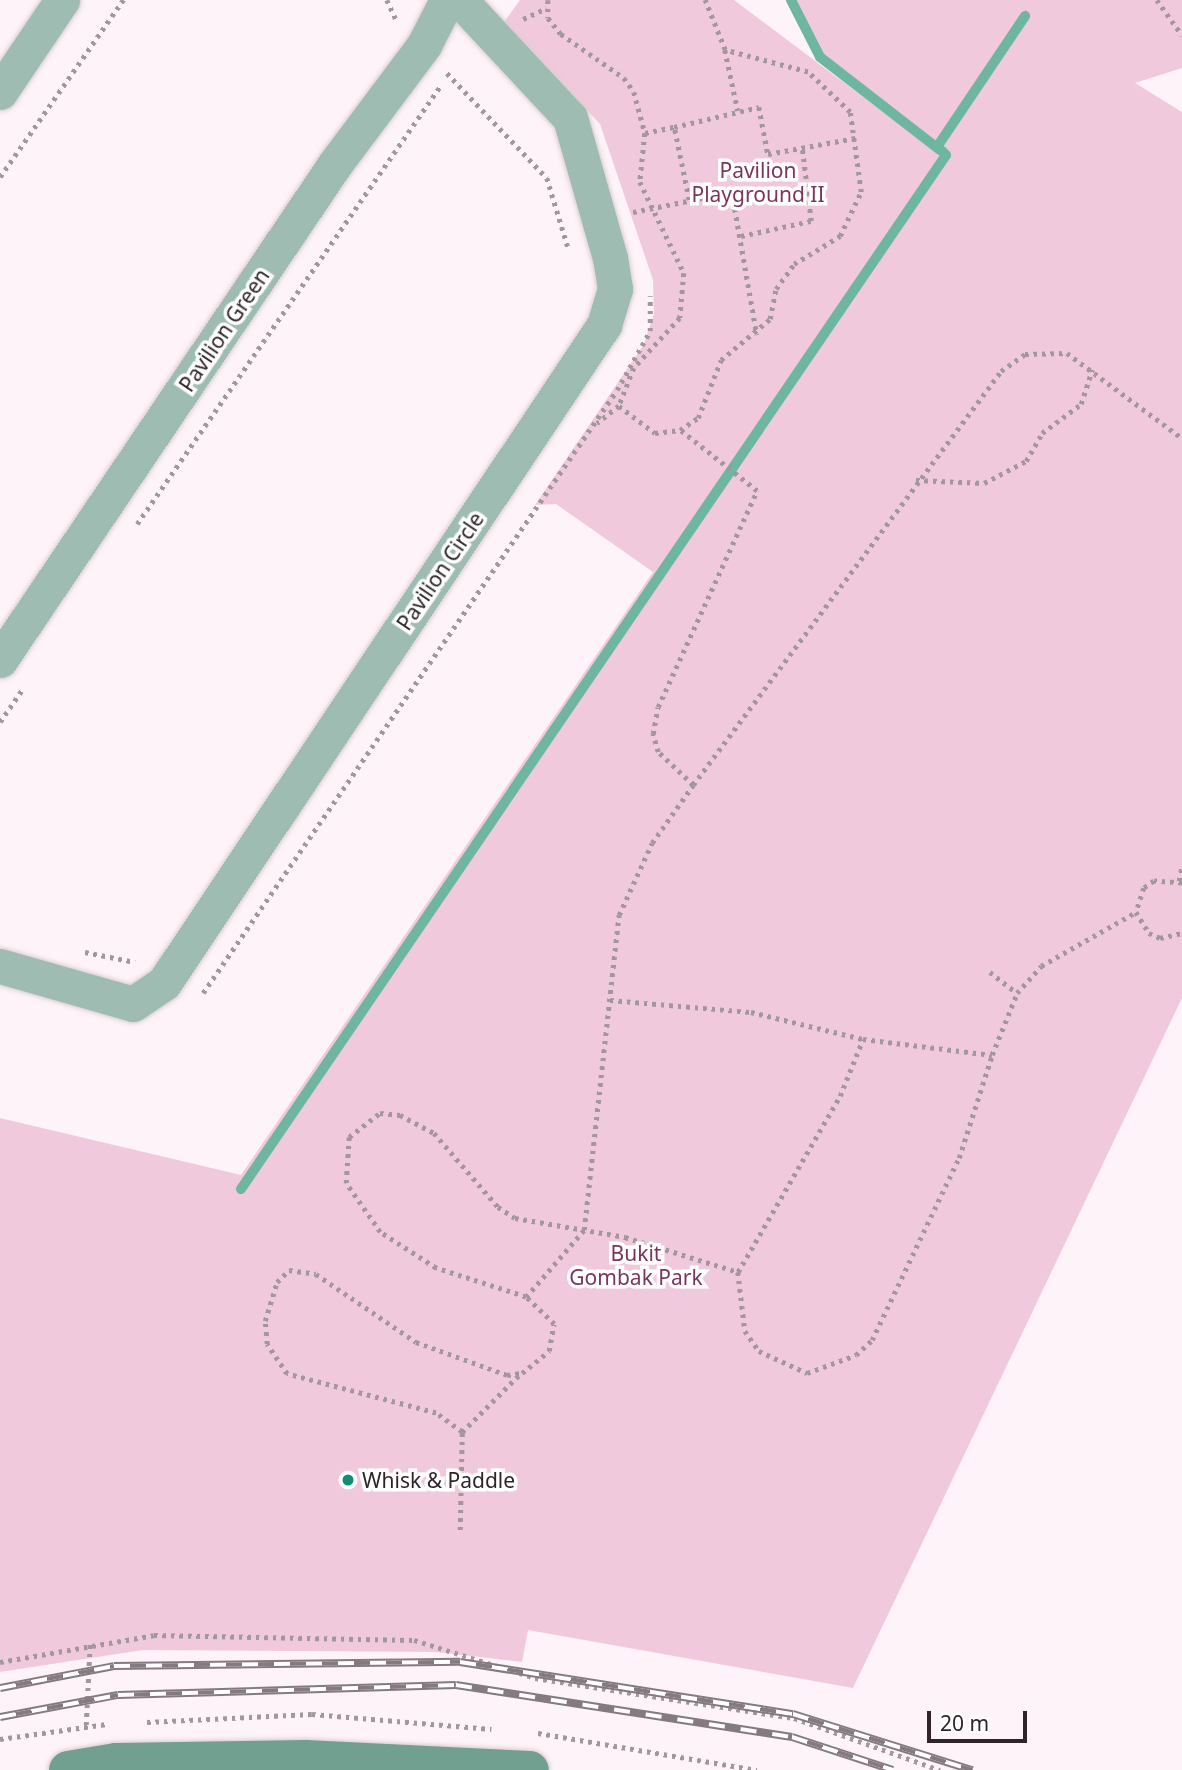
<!DOCTYPE html>
<style>
body{margin:0}
#map{position:relative;width:1182px;height:1770px;overflow:hidden;background:#fef3f8;font-family:"Noto Sans",sans-serif}
div>[style]{position:absolute}
.green>*{inset:0;background:#f0cadc}
.stream>*{height:10px;margin:-5px;padding:0 5px;transform-origin:5px;border-radius:5px;background:#6fb6a1}
.path>*{height:4.5px;margin-top:-2.25px;transform-origin:0;background:repeating-linear-gradient(90deg,#a2979c 0 3.5px,transparent 0 8.5px)}
.roads{filter:drop-shadow(0 0 2px #d9ced3) drop-shadow(0 0 2px #d9ced3)}
.street>*{height:35px;margin:-17.5px;padding:0 17.5px;transform-origin:17.5px;border-radius:17.5px;background:#9ebcb2}
.secondary>*{height:38px;margin:-19px;padding:0 19px;transform-origin:19px;border-radius:19px;background:#719f90}
.rail>*{height:8px;margin-top:-4px;transform-origin:0;background:repeating-linear-gradient(90deg,#fff 0 16px,#857a7f 0 32px);box-sizing:border-box;border-block:2px solid #857a7f}
.dots>*{width:19px;height:19px;translate:-50% -50%;box-sizing:border-box;border:4px solid #fff;border-radius:50%}
span{translate:-50% -50%;white-space:nowrap;text-align:center;line-height:1.15;-webkit-text-stroke:7px #fff;paint-order:stroke}
.park-label{font-size:21px;color:#7b355d}
.street-label{font-size:21px;color:#2e2429}
.poi-label{font-size:21px;color:#2e2429}
.left{translate:0 -50%;text-align:left}
.scale{position:absolute;left:927px;top:1711px;width:100px;height:32px;box-sizing:border-box;border:4px solid #2e2429;border-top:0;padding-left:9px;font-size:21px;line-height:24px;white-space:nowrap;color:#2e2429;-webkit-text-stroke:5px #fff;paint-order:stroke}
</style>
<div id="map">
<div class="green">
<div style="clip-path:polygon(520px 0,734px 0,927px 145px,823px 54px,795px 0,1182px 0,1182px 68px,1135px 83px,1182px 112px,1182px 998px,853px 1688px,528px 1630px,522px 1662px,436px 1652px,143px 1650px,0 1672px,0 1118px,241px 1175px,653px 572px,556px 504px,535px 505px,644px 344px,654px 314px,653px 280px,600px 124px,504px 22px)"></div>
</div>
<div class="stream">
<div style="left:791px;top:0;width:64px;rotate:63deg"></div>
<div style="left:820px;top:57px;width:152px;rotate:37.8deg"></div>
<div style="left:937px;top:147px;width:158px;rotate:-56.1deg"></div>
<div style="left:241px;top:1189px;width:1251px;rotate:-55.71deg"></div>
<div style="left:946px;top:155px;width:6px;rotate:-135deg"></div>
</div>
<div class="path">
<div style="left:387px;top:0;width:23px;rotate:65deg"></div>
<div style="left:548px;top:0;width:18px;rotate:90deg"></div>
<div style="left:548px;top:18px;width:21px;rotate:51deg"></div>
<div style="left:561px;top:34px;width:77px;rotate:34.9deg"></div>
<div style="left:624px;top:78px;width:17px;rotate:54deg"></div>
<div style="left:634px;top:92px;width:42px;rotate:75deg"></div>
<div style="left:645px;top:133px;width:49px;rotate:95.8deg"></div>
<div style="left:640px;top:182px;width:101px;rotate:64.2deg"></div>
<div style="left:684px;top:273px;width:45px;rotate:95.1deg"></div>
<div style="left:680px;top:318px;width:68px;rotate:132.6deg"></div>
<div style="left:634px;top:368px;width:41px;rotate:111.5deg"></div>
<div style="left:619px;top:406px;width:28px;rotate:141deg"></div>
<div style="left:1157px;top:0;width:43px;rotate:54.5deg"></div>
<div style="left:523px;top:19px;width:26px;rotate:-25deg"></div>
<div style="left:725px;top:50px;width:62px;rotate:78deg"></div>
<div style="left:447px;top:73px;width:145px;rotate:46.4deg"></div>
<div style="left:547px;top:178px;width:72px;rotate:73.1deg"></div>
<div style="left:645px;top:133px;width:30px;rotate:-12deg"></div>
<div style="left:0;top:177px;width:216px;rotate:-55.2deg"></div>
<div style="left:689px;top:200px;width:75px;rotate:-101.6deg"></div>
<div style="left:674px;top:127px;width:87px;rotate:-13.2deg"></div>
<div style="left:759px;top:107px;width:48px;rotate:79.2deg"></div>
<div style="left:768px;top:154px;width:89px;rotate:-10.3deg"></div>
<div style="left:633px;top:212px;width:101px;rotate:-11.4deg"></div>
<div style="left:732px;top:192px;width:145px;rotate:80.1deg"></div>
<div style="left:741px;top:236px;width:72px;rotate:-12.1deg"></div>
<div style="left:811px;top:221px;width:74px;rotate:-97deg"></div>
<div style="left:619px;top:406px;width:45px;rotate:36.9deg"></div>
<div style="left:655px;top:433px;width:25px;rotate:-7deg"></div>
<div style="left:680px;top:430px;width:22px;rotate:-34deg"></div>
<div style="left:698px;top:418px;width:62px;rotate:-68.4deg"></div>
<div style="left:721px;top:360px;width:64px;rotate:-39.9deg"></div>
<div style="left:770px;top:319px;width:31px;rotate:-79deg"></div>
<div style="left:776px;top:289px;width:31px;rotate:-54deg"></div>
<div style="left:794px;top:264px;width:54px;rotate:-31.3deg"></div>
<div style="left:840px;top:236px;width:49px;rotate:-64.5deg"></div>
<div style="left:861px;top:192px;width:81px;rotate:-97.8deg"></div>
<div style="left:850px;top:112px;width:58px;rotate:-136.4deg"></div>
<div style="left:808px;top:72px;width:86px;rotate:-165.2deg"></div>
<div style="left:725px;top:50px;width:54px;rotate:-111.8deg"></div>
<div style="left:916px;top:480px;width:68px;rotate:2.5deg"></div>
<div style="left:984px;top:483px;width:47px;rotate:-27.6deg"></div>
<div style="left:1026px;top:461px;width:32px;rotate:-60deg"></div>
<div style="left:1042px;top:433px;width:49px;rotate:-36.6deg"></div>
<div style="left:1081px;top:404px;width:36px;rotate:-72deg"></div>
<div style="left:137px;top:524px;width:534px;rotate:-55.3deg"></div>
<div style="left:0;top:722px;width:42px;rotate:-55.6deg"></div>
<div style="left:693px;top:785px;width:516px;rotate:-53.35deg"></div>
<div style="left:1001px;top:371px;width:29px;rotate:-35deg"></div>
<div style="left:1025px;top:354px;width:42px;rotate:-1.4deg"></div>
<div style="left:1067px;top:353px;width:143px;rotate:36.5deg"></div>
<div style="left:1179px;top:881px;width:15px;rotate:-79deg"></div>
<div style="left:1182px;top:883px;width:28px;rotate:-176deg"></div>
<div style="left:1154px;top:881px;width:12px;rotate:145deg"></div>
<div style="left:1144px;top:888px;width:25px;rotate:108deg"></div>
<div style="left:1136px;top:912px;width:25px;rotate:58deg"></div>
<div style="left:1149px;top:933px;width:12px;rotate:24deg"></div>
<div style="left:1160px;top:938px;width:23px;rotate:-13deg"></div>
<div style="left:85px;top:952px;width:51px;rotate:11.3deg"></div>
<div style="left:990px;top:972px;width:34px;rotate:38deg"></div>
<div style="left:203px;top:993px;width:731px;rotate:-55.53deg"></div>
<div style="left:617px;top:390px;width:68px;rotate:-60.8deg"></div>
<div style="left:650px;top:331px;width:35px;rotate:-90deg"></div>
<div style="left:610px;top:1000px;width:142px;rotate:4.9deg"></div>
<div style="left:751px;top:1012px;width:115px;rotate:13.6deg"></div>
<div style="left:863px;top:1039px;width:130px;rotate:7.1deg"></div>
<div style="left:992px;top:1055px;width:67px;rotate:-68deg"></div>
<div style="left:1017px;top:993px;width:36px;rotate:-48deg"></div>
<div style="left:1041px;top:966px;width:109px;rotate:-29.6deg"></div>
<div style="left:738px;top:1272px;width:59px;rotate:83.2deg"></div>
<div style="left:745px;top:1331px;width:24px;rotate:55deg"></div>
<div style="left:759px;top:1351px;width:53px;rotate:24.6deg"></div>
<div style="left:807px;top:1373px;width:52px;rotate:-20.2deg"></div>
<div style="left:856px;top:1355px;width:22px;rotate:-43deg"></div>
<div style="left:872px;top:1340px;width:202px;rotate:-64.5deg"></div>
<div style="left:959px;top:1158px;width:108px;rotate:-72.2deg"></div>
<div style="left:526px;top:1297px;width:89px;rotate:-49.1deg"></div>
<div style="left:584px;top:1230px;width:317px;rotate:-83.7deg"></div>
<div style="left:619px;top:915px;width:79px;rotate:-65.4deg"></div>
<div style="left:652px;top:843px;width:71px;rotate:-54.7deg"></div>
<div style="left:693px;top:785px;width:48px;rotate:-136.7deg"></div>
<div style="left:658px;top:752px;width:19px;rotate:-106deg"></div>
<div style="left:653px;top:734px;width:27px;rotate:-80deg"></div>
<div style="left:658px;top:707px;width:238px;rotate:-65.4deg"></div>
<div style="left:757px;top:491px;width:98px;rotate:-141.6deg"></div>
<div style="left:462px;top:1432px;width:83px;rotate:-45deg"></div>
<div style="left:460px;top:1530px;width:98px;rotate:-88.8deg"></div>
<div style="left:462px;top:1432px;width:32px;rotate:-144deg"></div>
<div style="left:436px;top:1413px;width:154px;rotate:-165.3deg"></div>
<div style="left:287px;top:1374px;width:36px;rotate:-124deg"></div>
<div style="left:267px;top:1344px;width:23px;rotate:-95deg"></div>
<div style="left:265px;top:1321px;width:41px;rotate:-72.9deg"></div>
<div style="left:277px;top:1282px;width:17px;rotate:-45deg"></div>
<div style="left:289px;top:1270px;width:27px;rotate:8deg"></div>
<div style="left:316px;top:1274px;width:121px;rotate:34.2deg"></div>
<div style="left:416px;top:1342px;width:97px;rotate:19.9deg"></div>
<div style="left:507px;top:1375px;width:15px;rotate:-8deg"></div>
<div style="left:522px;top:1373px;width:35px;rotate:-39deg"></div>
<div style="left:549px;top:1351px;width:27px;rotate:-80deg"></div>
<div style="left:554px;top:1324px;width:39px;rotate:-136deg"></div>
<div style="left:526px;top:1297px;width:95px;rotate:-162.1deg"></div>
<div style="left:436px;top:1268px;width:67px;rotate:-147.3deg"></div>
<div style="left:380px;top:1232px;width:60px;rotate:-124.8deg"></div>
<div style="left:346px;top:1183px;width:46px;rotate:-86.3deg"></div>
<div style="left:349px;top:1137px;width:39px;rotate:-38deg"></div>
<div style="left:380px;top:1113px;width:20px;rotate:6deg"></div>
<div style="left:400px;top:1115px;width:38px;rotate:28deg"></div>
<div style="left:434px;top:1133px;width:98px;rotate:49.1deg"></div>
<div style="left:498px;top:1207px;width:20px;rotate:33deg"></div>
<div style="left:515px;top:1218px;width:112px;rotate:9.8deg"></div>
<div style="left:625px;top:1237px;width:118px;rotate:17.2deg"></div>
<div style="left:738px;top:1272px;width:203px;rotate:-59.9deg"></div>
<div style="left:840px;top:1096px;width:61px;rotate:-68deg"></div>
<div style="left:0;top:1662px;width:156px;rotate:-9.9deg"></div>
<div style="left:154px;top:1635px;width:260px;rotate:1.1deg"></div>
<div style="left:414px;top:1640px;width:127px;rotate:17.4deg"></div>
<div style="left:535px;top:1678px;width:262px;rotate:8.8deg"></div>
<div style="left:794px;top:1718px;width:155px;rotate:19.6deg"></div>
<div style="left:147px;top:1722px;width:165px;rotate:-2.8deg"></div>
<div style="left:312px;top:1714px;width:180px;rotate:4.8deg"></div>
<div style="left:86px;top:1725px;width:81px;rotate:-87.2deg"></div>
<div style="left:538px;top:1733px;width:222px;rotate:9.6deg"></div>
<div style="left:0;top:1739px;width:108px;rotate:-8deg"></div>
</div>
<div class="roads">
<div class="street">
<div style="left:0;top:92px;width:111px;rotate:-56deg"></div>
<div style="left:0;top:660px;width:599px;rotate:-55.96deg"></div>
<div style="left:335px;top:164px;width:149px;rotate:-53.2deg"></div>
<div style="left:424px;top:45px;width:51px;rotate:-62.9deg"></div>
<div style="left:0;top:966px;width:138px;rotate:15.9deg"></div>
<div style="left:133px;top:1004px;width:37px;rotate:-34deg"></div>
<div style="left:164px;top:983px;width:792px;rotate:-56.23deg"></div>
<div style="left:604px;top:325px;width:38px;rotate:-73deg"></div>
<div style="left:615px;top:289px;width:31px;rotate:-99deg"></div>
<div style="left:610px;top:258px;width:146px;rotate:-105.9deg"></div>
<div style="left:570px;top:118px;width:161px;rotate:-133deg"></div>
</div>
<div class="secondary">
<div style="left:68px;top:1770px;width:49px;rotate:-9.5deg"></div>
<div style="left:116px;top:1762px;width:189px;rotate:-0.9deg"></div>
<div style="left:305px;top:1759px;width:225px;rotate:2.8deg"></div>
</div>
</div>
<div class="rail">
<div style="left:0;top:1688px;width:116px;rotate:-10.9deg"></div>
<div style="left:114px;top:1666px;width:346px;rotate:-0.7deg"></div>
<div style="left:460px;top:1662px;width:337px;rotate:8.9deg"></div>
<div style="left:793px;top:1714px;width:188px;rotate:17.4deg"></div>
<div style="left:0;top:1717px;width:120px;rotate:-10.6deg"></div>
<div style="left:118px;top:1695px;width:338px;rotate:-1.7deg"></div>
<div style="left:456px;top:1685px;width:340px;rotate:8.8deg"></div>
<div style="left:792px;top:1737px;width:106px;rotate:18.1deg"></div>
</div>
<div class="dots">
<div style="left:348px;top:1480px;background:#108e74"></div>
</div>
<div class="park-label">
<span style="left:758px;top:182px">Pavilion<br>Playground II</span>
<span style="left:636px;top:1265px">Bukit<br>Gombak Park</span>
</div>
<div class="street-label">
<span style="left:224px;top:330px;rotate:-56deg">Pavilion Green</span>
<span style="left:440px;top:571px;rotate:-56deg">Pavilion Circle</span>
</div>
<div class="poi-label">
<span class="left" style="left:362px;top:1480px">Whisk &amp; Paddle</span>
</div>
<div class="scale">20 m</div>
</div>
